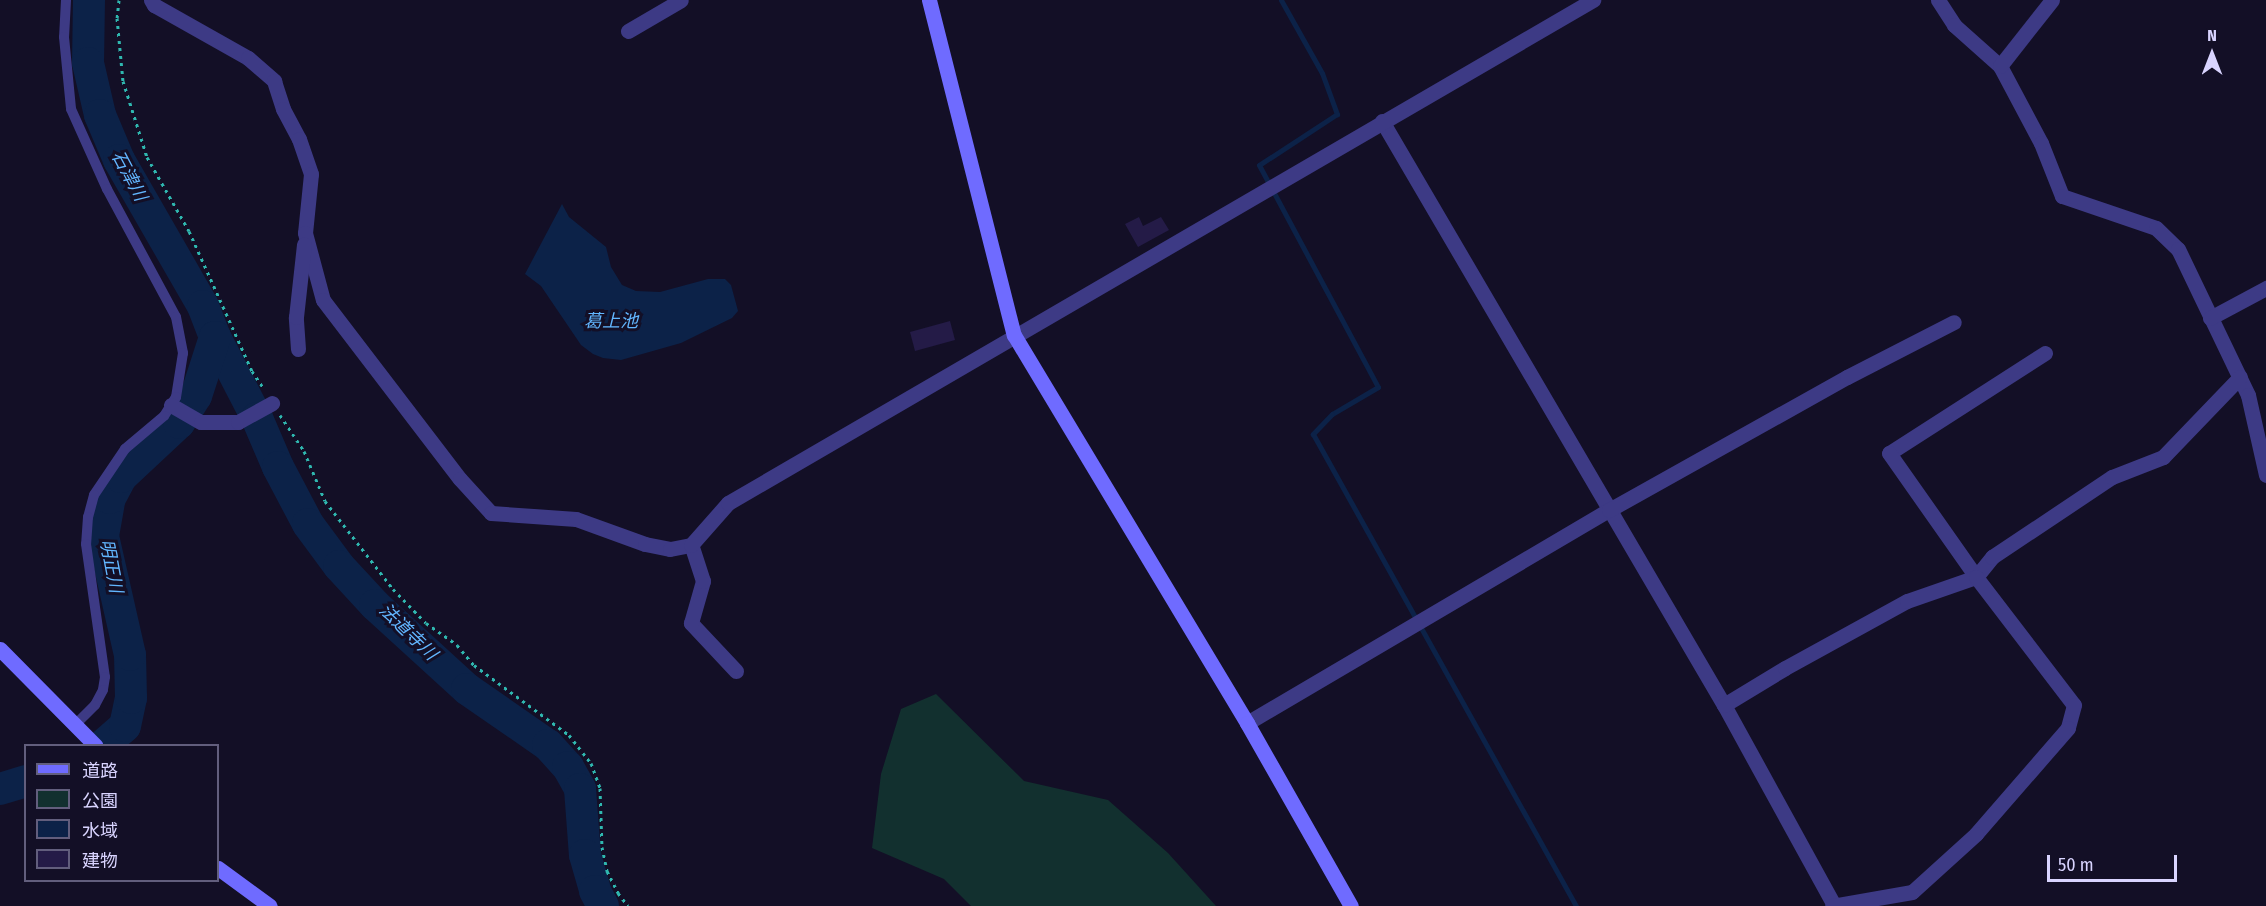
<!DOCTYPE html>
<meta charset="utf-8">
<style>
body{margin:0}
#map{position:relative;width:2266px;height:906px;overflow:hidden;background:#130f26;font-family:"Fira Sans Condensed","Noto Sans JP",sans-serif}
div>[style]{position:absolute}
.green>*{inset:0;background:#12302f}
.water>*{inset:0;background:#0c2248}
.stream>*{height:5px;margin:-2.5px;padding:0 2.5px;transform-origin:2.5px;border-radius:2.5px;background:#0c2248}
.river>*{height:32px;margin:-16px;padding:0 16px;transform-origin:16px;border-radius:16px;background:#0c2248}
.building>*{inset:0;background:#241b47}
.path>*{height:3px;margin-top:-1.5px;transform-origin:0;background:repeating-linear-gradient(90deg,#2fb8b0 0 3px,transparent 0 7.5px)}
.lane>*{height:10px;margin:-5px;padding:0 5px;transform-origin:5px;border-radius:5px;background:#3d3a85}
.street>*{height:15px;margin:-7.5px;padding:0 7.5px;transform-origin:7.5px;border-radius:7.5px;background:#3d3a85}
.secondary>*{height:15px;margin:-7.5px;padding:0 7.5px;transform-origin:7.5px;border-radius:7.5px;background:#6f6bff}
span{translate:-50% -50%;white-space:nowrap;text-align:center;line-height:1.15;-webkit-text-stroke:6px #130f26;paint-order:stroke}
.water-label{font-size:18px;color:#62b6ff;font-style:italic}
.legend{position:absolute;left:24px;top:744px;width:195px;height:138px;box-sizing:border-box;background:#130f26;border:2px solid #625e7d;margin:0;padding:8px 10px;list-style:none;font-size:18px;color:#d9d4ff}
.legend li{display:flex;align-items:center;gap:12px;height:30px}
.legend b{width:30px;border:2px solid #625e7d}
.north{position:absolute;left:2182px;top:24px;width:60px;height:60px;-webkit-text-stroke:4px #130f26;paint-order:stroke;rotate:0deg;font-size:16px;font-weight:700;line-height:24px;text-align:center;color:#d9d4ff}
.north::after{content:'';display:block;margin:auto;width:21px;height:27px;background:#d9d4ff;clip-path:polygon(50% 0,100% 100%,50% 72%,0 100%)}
.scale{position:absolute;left:2047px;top:855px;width:130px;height:27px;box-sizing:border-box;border:3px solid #d9d4ff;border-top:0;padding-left:8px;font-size:18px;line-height:21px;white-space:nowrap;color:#d9d4ff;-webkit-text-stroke:4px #130f26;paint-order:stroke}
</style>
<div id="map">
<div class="green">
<div style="clip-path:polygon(936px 694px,1024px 781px,1108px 800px,1168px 853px,1216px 906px,971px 906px,944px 879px,872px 848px,881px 774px,901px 709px)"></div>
</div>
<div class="water">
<div style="clip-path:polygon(562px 204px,569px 217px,606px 247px,611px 267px,622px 285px,636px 291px,660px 292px,708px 279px,725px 279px,731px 285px,738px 311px,732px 318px,681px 343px,621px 360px,603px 358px,593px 354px,581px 345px,541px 286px,525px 274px)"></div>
</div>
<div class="stream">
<div style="left:1281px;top:0;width:84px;rotate:60.7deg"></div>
<div style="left:1322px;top:73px;width:44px;rotate:69.9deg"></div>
<div style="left:1337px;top:114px;width:93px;rotate:146.8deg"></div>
<div style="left:1259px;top:165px;width:252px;rotate:61.8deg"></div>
<div style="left:1378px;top:387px;width:53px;rotate:149.6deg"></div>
<div style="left:1332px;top:414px;width:28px;rotate:134deg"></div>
<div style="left:1313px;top:434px;width:540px;rotate:60.87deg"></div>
</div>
<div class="river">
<div style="left:89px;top:0;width:63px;rotate:90.9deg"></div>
<div style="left:88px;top:63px;width:53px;rotate:77deg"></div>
<div style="left:100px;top:115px;width:49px;rotate:67.1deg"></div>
<div style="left:119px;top:160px;width:168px;rotate:60.1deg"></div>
<div style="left:203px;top:306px;width:33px;rotate:69deg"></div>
<div style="left:215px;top:337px;width:91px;rotate:62.6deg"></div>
<div style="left:257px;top:418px;width:53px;rotate:66.8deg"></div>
<div style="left:278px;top:467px;width:64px;rotate:62.2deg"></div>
<div style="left:308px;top:524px;width:52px;rotate:53.6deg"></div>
<div style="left:339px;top:566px;width:53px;rotate:47.3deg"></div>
<div style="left:375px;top:605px;width:125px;rotate:42.4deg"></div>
<div style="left:467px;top:689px;width:98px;rotate:34.7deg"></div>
<div style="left:548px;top:745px;width:30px;rotate:48deg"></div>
<div style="left:568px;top:767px;width:25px;rotate:61deg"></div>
<div style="left:580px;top:789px;width:66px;rotate:85.7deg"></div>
<div style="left:585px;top:855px;width:37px;rotate:74deg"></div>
<div style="left:595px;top:891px;width:17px;rotate:62deg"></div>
<div style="left:102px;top:746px;width:30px;rotate:-41deg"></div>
<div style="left:125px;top:726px;width:29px;rotate:-78deg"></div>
<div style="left:131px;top:698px;width:43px;rotate:-91.3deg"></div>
<div style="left:130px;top:655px;width:122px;rotate:-102.8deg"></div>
<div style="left:103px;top:536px;width:39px;rotate:-80deg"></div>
<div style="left:110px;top:498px;width:24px;rotate:-62deg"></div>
<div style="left:121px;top:477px;width:79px;rotate:-43deg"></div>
<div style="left:179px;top:423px;width:32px;rotate:-58deg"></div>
<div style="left:196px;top:396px;width:62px;rotate:-72.1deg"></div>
<div style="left:0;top:789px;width:27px;rotate:-17deg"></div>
</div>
<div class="building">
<div style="clip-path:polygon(1139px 217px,1143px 226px,1161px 217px,1169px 230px,1138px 247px,1125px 224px)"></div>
<div style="clip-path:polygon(950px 321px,955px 340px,915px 351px,910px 332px)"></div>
</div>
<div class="path">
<div style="left:119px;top:0;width:18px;rotate:96deg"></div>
<div style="left:117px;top:18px;width:63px;rotate:84.6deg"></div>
<div style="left:123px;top:81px;width:80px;rotate:72.5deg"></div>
<div style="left:147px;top:157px;width:85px;rotate:60.4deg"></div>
<div style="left:189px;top:231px;width:154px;rotate:65.8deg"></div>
<div style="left:252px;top:371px;width:22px;rotate:56deg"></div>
<div style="left:280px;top:415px;width:43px;rotate:56.3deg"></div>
<div style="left:304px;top:451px;width:54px;rotate:67.2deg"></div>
<div style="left:325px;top:501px;width:111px;rotate:52.3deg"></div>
<div style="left:393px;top:589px;width:47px;rotate:45.9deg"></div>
<div style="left:426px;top:623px;width:38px;rotate:35deg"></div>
<div style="left:457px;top:645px;width:26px;rotate:50deg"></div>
<div style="left:474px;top:665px;width:118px;rotate:36.4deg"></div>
<div style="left:569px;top:735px;width:36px;rotate:52deg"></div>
<div style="left:591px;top:763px;width:27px;rotate:70deg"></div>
<div style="left:600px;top:788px;width:59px;rotate:88.1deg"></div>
<div style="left:602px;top:847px;width:25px;rotate:78deg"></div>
<div style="left:607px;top:871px;width:25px;rotate:63deg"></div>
<div style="left:618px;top:893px;width:16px;rotate:52deg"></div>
</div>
<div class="lane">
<div style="left:66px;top:0;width:37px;rotate:93deg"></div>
<div style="left:64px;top:37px;width:72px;rotate:84.4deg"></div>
<div style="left:71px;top:109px;width:88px;rotate:65.8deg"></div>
<div style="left:107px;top:189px;width:145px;rotate:61.7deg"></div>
<div style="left:176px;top:317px;width:37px;rotate:79deg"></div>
<div style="left:183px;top:353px;width:45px;rotate:99deg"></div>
<div style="left:176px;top:397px;width:22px;rotate:122deg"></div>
<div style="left:164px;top:416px;width:51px;rotate:139.8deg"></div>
<div style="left:125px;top:449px;width:55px;rotate:124deg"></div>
<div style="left:94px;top:495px;width:23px;rotate:105deg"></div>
<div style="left:88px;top:517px;width:27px;rotate:94deg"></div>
<div style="left:86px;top:544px;width:134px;rotate:81.9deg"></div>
<div style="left:105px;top:677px;width:13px;rotate:99deg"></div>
<div style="left:103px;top:690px;width:17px;rotate:118deg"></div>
<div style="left:95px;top:705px;width:28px;rotate:135deg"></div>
</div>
<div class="street">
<div style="left:151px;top:0;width:6px;rotate:59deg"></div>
<div style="left:154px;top:5px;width:108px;rotate:29.4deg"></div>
<div style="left:248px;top:58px;width:35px;rotate:41deg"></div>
<div style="left:274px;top:81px;width:29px;rotate:72deg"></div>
<div style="left:283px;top:109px;width:34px;rotate:62deg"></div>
<div style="left:299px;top:139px;width:37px;rotate:71deg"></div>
<div style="left:311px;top:174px;width:59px;rotate:95.8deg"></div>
<div style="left:305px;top:233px;width:69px;rotate:75deg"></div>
<div style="left:323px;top:300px;width:225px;rotate:52.6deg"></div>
<div style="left:460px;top:479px;width:46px;rotate:47.6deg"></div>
<div style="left:491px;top:513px;width:85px;rotate:4deg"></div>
<div style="left:576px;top:519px;width:73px;rotate:19.9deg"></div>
<div style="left:645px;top:544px;width:25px;rotate:11deg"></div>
<div style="left:670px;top:549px;width:21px;rotate:-11deg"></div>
<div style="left:1938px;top:0;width:30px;rotate:57deg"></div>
<div style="left:1954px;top:25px;width:62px;rotate:41.7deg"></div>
<div style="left:2000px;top:66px;width:87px;rotate:62deg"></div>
<div style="left:2041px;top:143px;width:57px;rotate:68.4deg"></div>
<div style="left:2062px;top:196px;width:99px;rotate:18.8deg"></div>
<div style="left:2156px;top:228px;width:30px;rotate:44deg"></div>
<div style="left:2178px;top:249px;width:162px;rotate:64.4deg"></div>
<div style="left:2248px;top:395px;width:82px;rotate:77.3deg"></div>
<div style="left:628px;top:31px;width:61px;rotate:-30.3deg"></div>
<div style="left:2000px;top:66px;width:84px;rotate:-51.8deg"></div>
<div style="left:1382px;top:121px;width:677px;rotate:59.65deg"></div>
<div style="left:1724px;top:705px;width:228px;rotate:61.2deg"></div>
<div style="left:2210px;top:318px;width:64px;rotate:-28.2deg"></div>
<div style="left:298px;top:349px;width:32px;rotate:-94deg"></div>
<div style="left:296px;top:317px;width:73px;rotate:-83.7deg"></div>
<div style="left:2045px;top:353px;width:185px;rotate:147.3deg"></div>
<div style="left:1889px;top:453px;width:151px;rotate:54.9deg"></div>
<div style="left:1976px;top:577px;width:26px;rotate:-51deg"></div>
<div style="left:1992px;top:557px;width:144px;rotate:-33.7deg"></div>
<div style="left:2112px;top:477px;width:55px;rotate:-21.4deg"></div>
<div style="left:2163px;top:457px;width:111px;rotate:-46.1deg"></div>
<div style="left:171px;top:405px;width:34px;rotate:30deg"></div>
<div style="left:201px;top:422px;width:37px"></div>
<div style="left:238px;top:422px;width:39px;rotate:-29deg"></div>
<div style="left:736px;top:671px;width:66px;rotate:-133.2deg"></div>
<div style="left:691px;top:623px;width:44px;rotate:-74.1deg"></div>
<div style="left:703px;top:581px;width:38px;rotate:-108deg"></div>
<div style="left:691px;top:545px;width:56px;rotate:-48.6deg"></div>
<div style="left:728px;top:503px;width:1001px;rotate:-30.18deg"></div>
<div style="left:1724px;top:705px;width:71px;rotate:-31.2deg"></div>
<div style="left:1785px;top:668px;width:139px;rotate:-28.8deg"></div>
<div style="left:1907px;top:601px;width:73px;rotate:-19.2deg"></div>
<div style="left:1976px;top:577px;width:161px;rotate:52.6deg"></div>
<div style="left:2074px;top:705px;width:24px;rotate:105deg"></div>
<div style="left:2068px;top:728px;width:140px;rotate:131deg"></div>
<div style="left:1976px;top:834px;width:86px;rotate:137.8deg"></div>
<div style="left:1912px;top:892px;width:81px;rotate:170.1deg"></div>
<div style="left:1247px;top:723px;width:420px;rotate:-30.5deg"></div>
<div style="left:1609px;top:510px;width:273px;rotate:-29.2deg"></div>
<div style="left:1847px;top:377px;width:120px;rotate:-27.2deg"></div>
</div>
<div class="secondary">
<div style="left:929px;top:0;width:346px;rotate:75.8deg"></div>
<div style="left:1014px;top:335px;width:453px;rotate:59deg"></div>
<div style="left:1247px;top:723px;width:210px;rotate:60.4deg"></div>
<div style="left:0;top:649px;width:136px;rotate:45.3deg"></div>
<div style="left:218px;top:868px;width:64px;rotate:36.2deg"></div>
</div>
<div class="water-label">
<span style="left:129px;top:176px;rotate:62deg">石津川</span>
<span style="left:611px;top:321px">葛上池</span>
<span style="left:111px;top:566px;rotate:79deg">明正川</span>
<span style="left:408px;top:632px;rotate:44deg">法道寺川</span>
</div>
<ul class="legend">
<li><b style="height:8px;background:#6f6bff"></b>道路</li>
<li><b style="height:16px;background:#12302f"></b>公園</li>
<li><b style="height:16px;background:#0c2248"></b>水域</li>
<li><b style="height:16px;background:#241b47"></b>建物</li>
</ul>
<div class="north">N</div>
<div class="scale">50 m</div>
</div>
